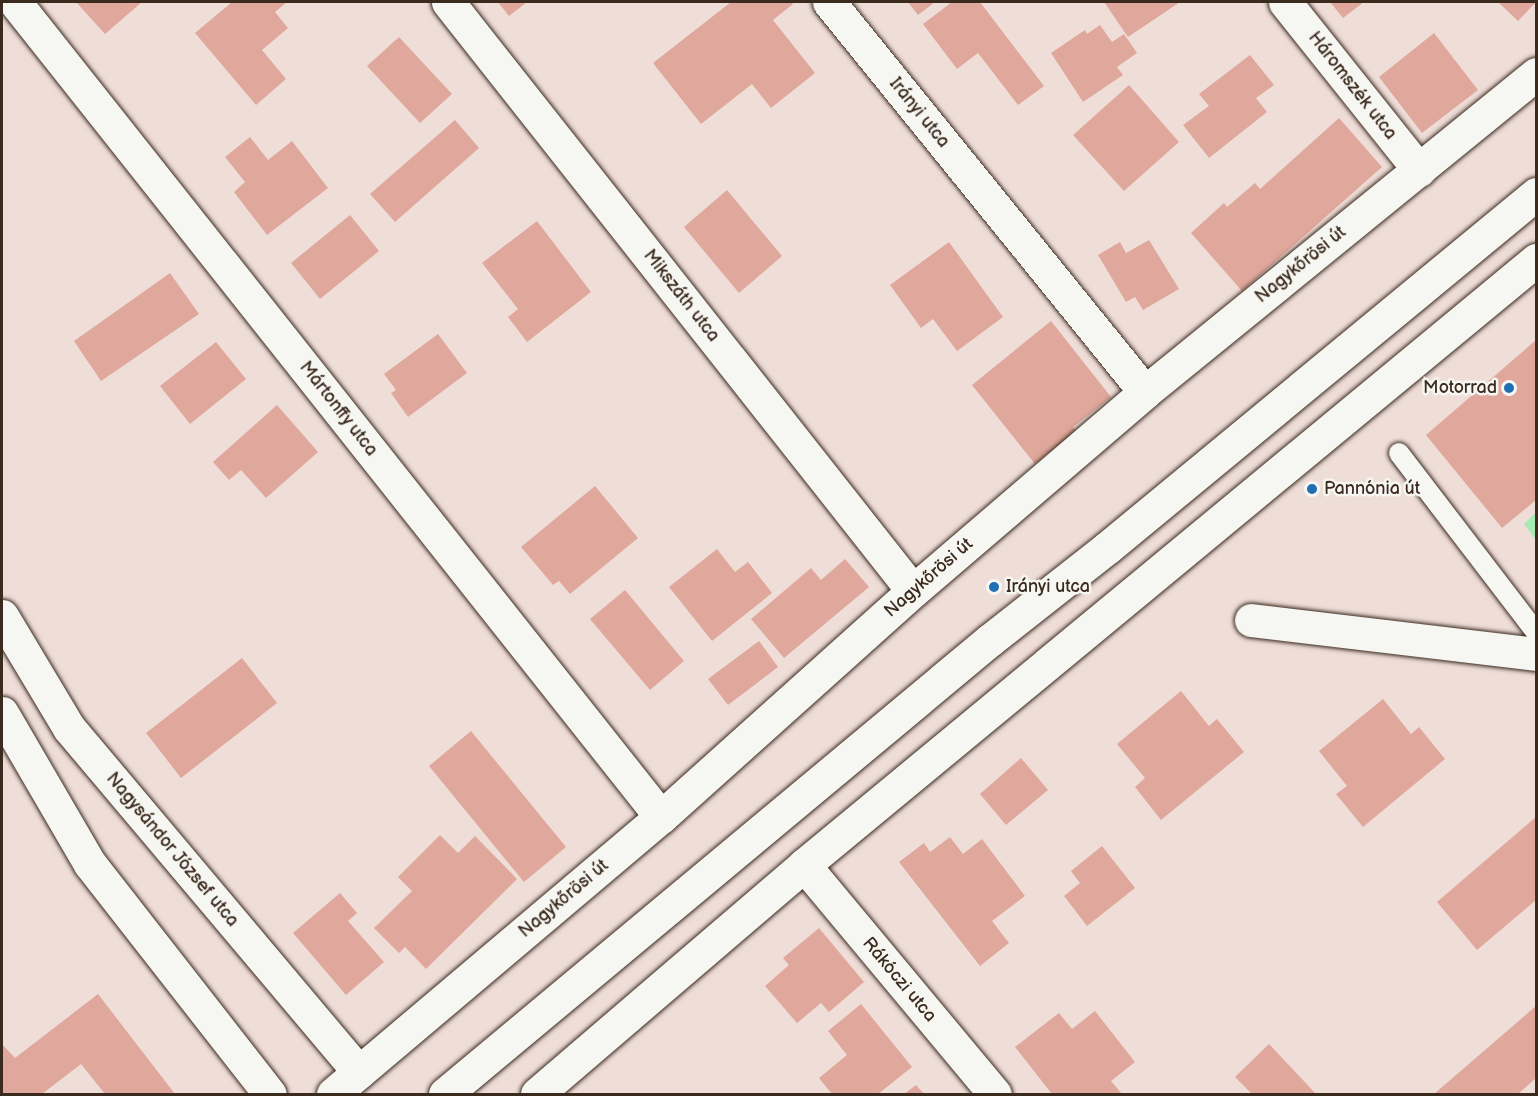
<!DOCTYPE html>
<meta charset="utf-8">
<style>
body{margin:0}
#map{position:relative;width:1538px;height:1096px;overflow:hidden;background:#efded8;font-family:"Balsamiq Sans",sans-serif}
div>[style]{position:absolute}
.green>*{inset:0;background:#a8eab3}
.building>*{inset:0;background:#e0a79c}
.roads{filter:drop-shadow(0 0 2px #3b2a1e) drop-shadow(0 0 2px #3b2a1e)}
.service>*{height:20px;margin:-10px;padding:0 10px;transform-origin:10px;border-radius:10px;background:#f6f6f2}
.minor>*{height:33px;margin:-16.5px;padding:0 16.5px;transform-origin:16.5px;border-radius:16.5px;background:#f6f6f2}
.tertiary>*{height:33px;margin:-16.5px;padding:0 16.5px;transform-origin:16.5px;border-radius:16.5px;background:#f6f6f2}
.primary>*{height:33px;margin:-16.5px;padding:0 16.5px;transform-origin:16.5px;border-radius:16.5px;background:#f6f6f2}
.dots>*{width:16px;height:16px;translate:-50% -50%;box-sizing:border-box;border:3px solid #f6f6f2;border-radius:50%}
span{translate:-50% -50%;white-space:nowrap;text-align:center;line-height:1.15;-webkit-text-stroke:5px #f6f6f2;paint-order:stroke}
.street-label{font-size:18px;color:#3b2a1e}
.poi-label{font-size:18px;color:#3b2a1e}
.right{translate:-100% -50%;text-align:right}
.left{translate:0 -50%;text-align:left}
.frame{position:absolute;inset:0;border:3px solid #3b2a1e;pointer-events:none}
</style>
<div id="map">
<div class="green">
<div style="clip-path:polygon(1536px 512px,1536px 540px,1524px 524px)"></div>
</div>
<div class="building">
<div style="clip-path:polygon(76px 2px,142px 2px,105px 34px)"></div>
<div style="clip-path:polygon(232px 2px,287px 2px,275px 12px,288px 28px,262px 50px,286px 79px,256px 105px,195px 33px)"></div>
<div style="clip-path:polygon(498px 2px,527px 2px,509px 16px)"></div>
<div style="clip-path:polygon(731px 2px,791px 2px,793px 4px,773px 20px,815px 73px,771px 108px,752px 84px,701px 124px,653px 63px)"></div>
<div style="clip-path:polygon(908px 2px,935px 2px,918px 15px)"></div>
<div style="clip-path:polygon(952px 2px,980px 2px,1044px 86px,1018px 105px,978px 53px,957px 69px,923px 24px)"></div>
<div style="clip-path:polygon(1104px 2px,1180px 2px,1128px 37px)"></div>
<div style="clip-path:polygon(1330px 2px,1364px 2px,1343px 18px)"></div>
<div style="clip-path:polygon(1498px 2px,1536px 2px,1518px 21px)"></div>
<div style="clip-path:polygon(1100px 25px,1112px 42px,1124px 34px,1137px 53px,1117px 67px,1123px 75px,1083px 102px,1051px 53px,1085px 30px,1087px 34px)"></div>
<div style="clip-path:polygon(1434px 33px,1478px 90px,1422px 133px,1379px 77px)"></div>
<div style="clip-path:polygon(399px 37px,452px 94px,420px 123px,367px 66px)"></div>
<div style="clip-path:polygon(1250px 55px,1274px 85px,1256px 98px,1267px 112px,1209px 158px,1183px 125px,1209px 106px,1199px 94px)"></div>
<div style="clip-path:polygon(1129px 85px,1179px 142px,1124px 191px,1073px 135px)"></div>
<div style="clip-path:polygon(1339px 118px,1382px 167px,1242px 291px,1191px 233px,1224px 203px,1227px 207px,1255px 183px,1260px 189px)"></div>
<div style="clip-path:polygon(455px 120px,479px 148px,395px 222px,370px 194px)"></div>
<div style="clip-path:polygon(250px 137px,268px 160px,292px 141px,328px 188px,267px 235px,234px 192px,245px 182px,225px 157px)"></div>
<div style="clip-path:polygon(727px 190px,782px 256px,739px 293px,684px 227px)"></div>
<div style="clip-path:polygon(350px 215px,379px 251px,320px 299px,291px 263px)"></div>
<div style="clip-path:polygon(537px 221px,591px 292px,527px 342px,508px 317px,518px 309px,482px 263px)"></div>
<div style="clip-path:polygon(1149px 240px,1179px 289px,1143px 310px,1135px 297px,1126px 302px,1098px 255px,1120px 242px,1126px 253px)"></div>
<div style="clip-path:polygon(949px 242px,1003px 317px,957px 351px,933px 319px,921px 328px,890px 285px)"></div>
<div style="clip-path:polygon(170px 273px,199px 314px,101px 381px,74px 341px)"></div>
<div style="clip-path:polygon(1051px 321px,1111px 397px,1073px 427px,1076px 431px,1035px 464px,972px 385px)"></div>
<div style="clip-path:polygon(438px 334px,467px 373px,408px 417px,391px 393px,396px 390px,384px 374px)"></div>
<div style="clip-path:polygon(1536px 340px,1536px 500px,1502px 528px,1426px 435px)"></div>
<div style="clip-path:polygon(216px 342px,246px 379px,190px 424px,160px 386px)"></div>
<div style="clip-path:polygon(277px 405px,318px 452px,266px 498px,241px 470px,229px 480px,213px 462px)"></div>
<div style="clip-path:polygon(595px 486px,638px 538px,570px 594px,559px 581px,553px 585px,521px 547px)"></div>
<div style="clip-path:polygon(717px 549px,735px 572px,748px 562px,772px 593px,712px 641px,669px 587px)"></div>
<div style="clip-path:polygon(845px 559px,869px 587px,784px 658px,751px 619px,811px 568px,821px 580px)"></div>
<div style="clip-path:polygon(625px 590px,684px 661px,650px 690px,590px 619px)"></div>
<div style="clip-path:polygon(759px 641px,778px 667px,728px 705px,708px 679px)"></div>
<div style="clip-path:polygon(242px 658px,277px 703px,181px 778px,146px 733px)"></div>
<div style="clip-path:polygon(1181px 691px,1209px 726px,1217px 719px,1244px 752px,1161px 820px,1135px 787px,1145px 778px,1117px 744px)"></div>
<div style="clip-path:polygon(1383px 699px,1411px 734px,1419px 727px,1445px 759px,1363px 827px,1336px 794px,1347px 786px,1319px 751px)"></div>
<div style="clip-path:polygon(471px 731px,566px 847px,524px 882px,429px 766px)"></div>
<div style="clip-path:polygon(1021px 758px,1048px 790px,1006px 825px,980px 794px)"></div>
<div style="clip-path:polygon(1536px 817px,1536px 900px,1477px 950px,1437px 902px)"></div>
<div style="clip-path:polygon(440px 835px,458px 853px,475px 836px,517px 879px,426px 969px,405px 947px,399px 953px,374px 928px,412px 891px,398px 877px)"></div>
<div style="clip-path:polygon(950px 837px,963px 854px,982px 839px,1025px 896px,992px 921px,1009px 943px,980px 966px,899px 862px,924px 843px,930px 852px)"></div>
<div style="clip-path:polygon(1102px 846px,1135px 888px,1087px 926px,1064px 896px,1080px 883px,1071px 871px)"></div>
<div style="clip-path:polygon(340px 893px,357px 913px,348px 921px,384px 962px,346px 995px,293px 933px)"></div>
<div style="clip-path:polygon(819px 928px,864px 982px,829px 1012px,821px 1003px,797px 1023px,765px 986px,789px 965px,783px 958px)"></div>
<div style="clip-path:polygon(98px 994px,175px 1094px,105px 1094px,81px 1064px,42px 1094px,2px 1094px,2px 1044px,15px 1058px)"></div>
<div style="clip-path:polygon(861px 1004px,912px 1067px,878px 1094px,832px 1094px,819px 1078px,847px 1055px,828px 1031px)"></div>
<div style="clip-path:polygon(1536px 1006px,1536px 1078px,1518px 1094px,1434px 1094px)"></div>
<div style="clip-path:polygon(1095px 1011px,1135px 1062px,1111px 1081px,1122px 1094px,1052px 1094px,1015px 1047px,1059px 1013px,1072px 1029px)"></div>
<div style="clip-path:polygon(1269px 1044px,1316px 1094px,1252px 1094px,1235px 1077px)"></div>
<div style="clip-path:polygon(916px 1085px,924px 1094px,904px 1094px)"></div>
</div>
<div class="roads">
<div class="service">
<div style="left:1399px;top:453px;width:225px;rotate:52.6deg"></div>
</div>
<div class="minor">
<div style="left:15px;top:2px;width:1040px;rotate:51.6deg"></div>
<div style="left:448px;top:2px;width:750px;rotate:51.71deg"></div>
<div style="left:829px;top:2px;width:502px;rotate:50.98deg"></div>
<div style="left:1285px;top:2px;width:215px;rotate:51.4deg"></div>
<div style="left:2px;top:616px;width:131px;rotate:59.1deg"></div>
<div style="left:69px;top:728px;width:450px;rotate:49.9deg"></div>
<div style="left:1251px;top:620px;width:287px;rotate:6.8deg"></div>
<div style="left:804px;top:865px;width:298px;rotate:50.2deg"></div>
<div style="left:333px;top:1094px;width:429px;rotate:-40.2deg"></div>
<div style="left:661px;top:817px;width:338px;rotate:-41.9deg"></div>
<div style="left:913px;top:591px;width:306px;rotate:-40.6deg"></div>
<div style="left:1145px;top:392px;width:504px;rotate:-39.12deg"></div>
</div>
<div class="tertiary">
<div style="left:2px;top:713px;width:175px;rotate:59.8deg"></div>
<div style="left:90px;top:864px;width:292px;rotate:52deg"></div>
</div>
<div class="primary">
<div style="left:445px;top:1094px;width:709px;rotate:-39.8deg"></div>
<div style="left:990px;top:640px;width:149px;rotate:-38.2deg"></div>
<div style="left:1107px;top:548px;width:556px;rotate:-39.53deg"></div>
<div style="left:537px;top:1094px;width:352px;rotate:-40.6deg"></div>
<div style="left:804px;top:865px;width:950px;rotate:-39.57deg"></div>
</div>
</div>
<div class="dots">
<div style="left:1509px;top:388px;background:#1f6fb2"></div>
<div style="left:1312px;top:489px;background:#1f6fb2"></div>
<div style="left:994px;top:587px;background:#1f6fb2"></div>
</div>
<div class="street-label">
<span style="left:1352px;top:86px;rotate:52deg">Háromszék utca</span>
<span style="left:919px;top:113px;rotate:51deg">Irányi utca</span>
<span style="left:1301px;top:265px;rotate:-39deg">Nagykőrösi út</span>
<span style="left:681px;top:296px;rotate:52deg">Mikszáth utca</span>
<span style="left:338px;top:409px;rotate:52deg">Mártonffy utca</span>
<span style="left:929px;top:578px;rotate:-41deg">Nagykőrösi út</span>
<span style="left:172px;top:850px;rotate:50deg">Nagysándor József utca</span>
<span style="left:564px;top:899px;rotate:-40deg">Nagykőrösi út</span>
<span style="left:899px;top:980px;rotate:50deg">Rákóczi utca</span>
</div>
<div class="poi-label">
<span class="right" style="left:1497px;top:388px">Motorrad</span>
<span class="left" style="left:1324px;top:489px">Pannónia út</span>
<span class="left" style="left:1006px;top:587px">Irányi utca</span>
</div>
<div class="frame"></div>
</div>
